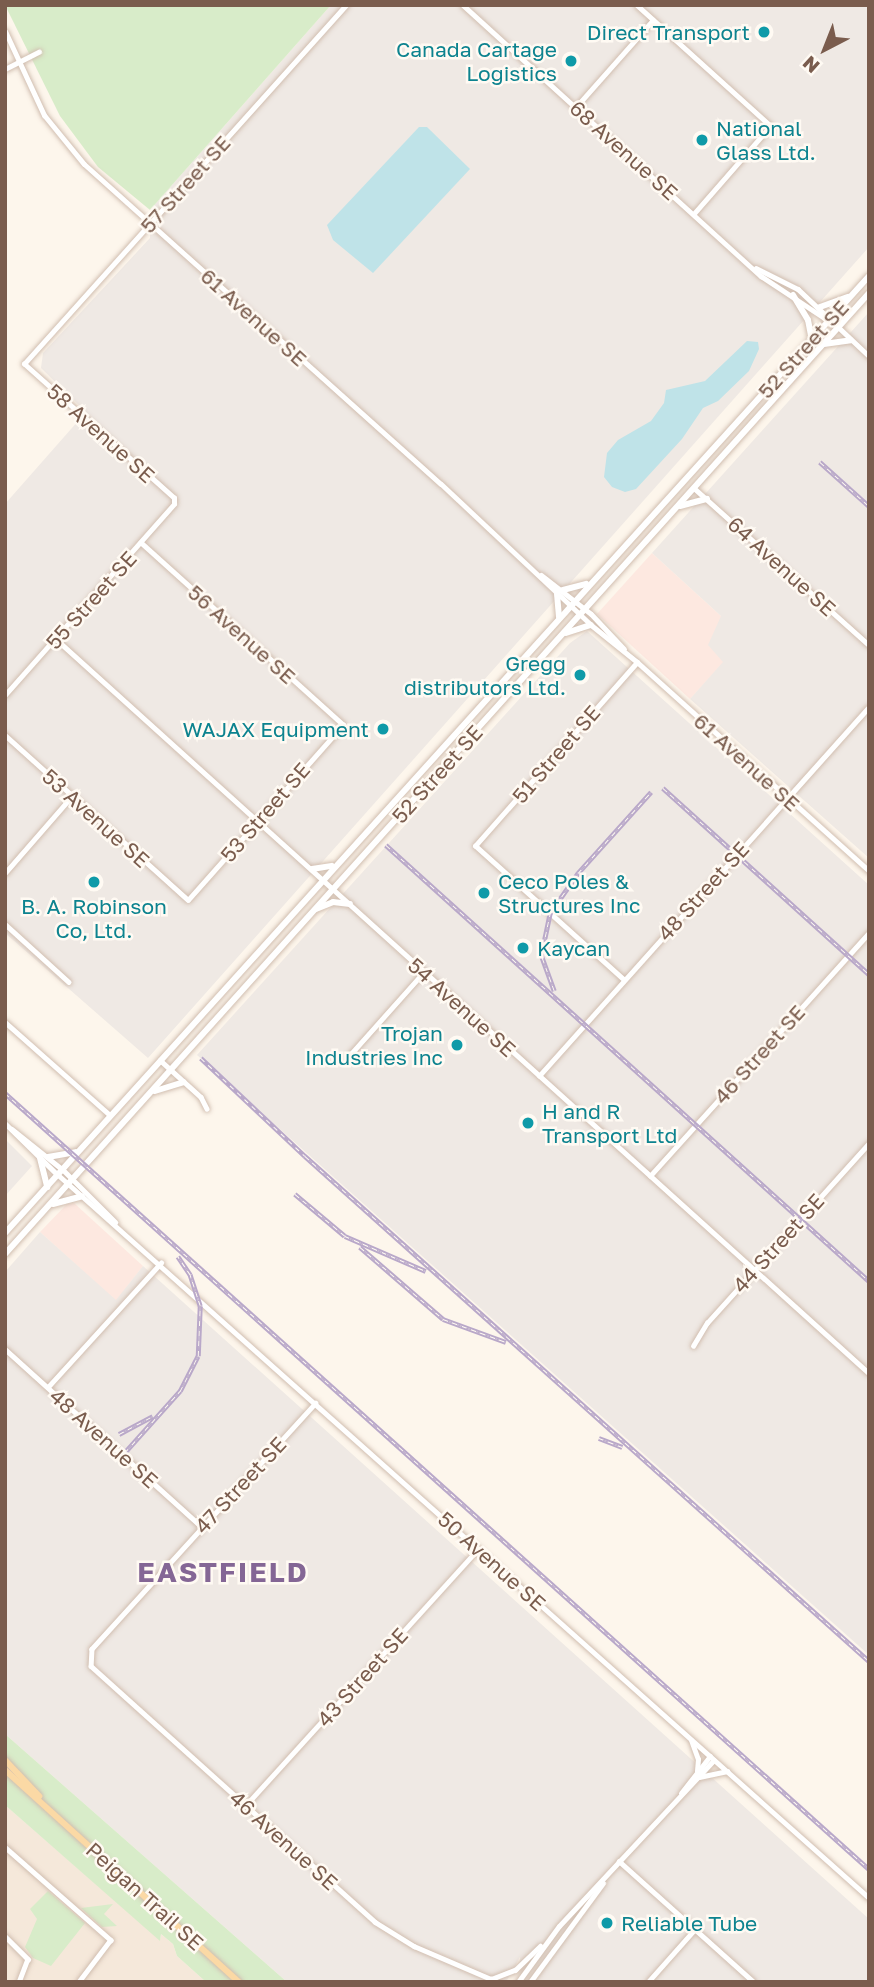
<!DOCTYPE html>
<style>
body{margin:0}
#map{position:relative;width:874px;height:1987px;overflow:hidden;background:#fdf6ec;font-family:"Golos Text",sans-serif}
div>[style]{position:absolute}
.residential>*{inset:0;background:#f5e8da}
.commercial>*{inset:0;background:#fde8e0}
.industrial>*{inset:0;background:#efe9e4}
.green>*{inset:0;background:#d8ecc9}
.water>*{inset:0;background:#bfe3e8}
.roads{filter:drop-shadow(0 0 2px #d1beb0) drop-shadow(0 0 2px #d1beb0)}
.minor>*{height:4.5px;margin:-2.25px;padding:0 2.25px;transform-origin:2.25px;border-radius:2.25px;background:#fff}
.tertiary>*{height:5px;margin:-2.5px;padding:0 2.5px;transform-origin:2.5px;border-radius:2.5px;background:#fff}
.secondary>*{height:6px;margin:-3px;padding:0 3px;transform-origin:3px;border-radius:3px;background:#fff}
.primary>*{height:6px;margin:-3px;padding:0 3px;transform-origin:3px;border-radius:3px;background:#fbd9a5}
.rail>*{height:4.5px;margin-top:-2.25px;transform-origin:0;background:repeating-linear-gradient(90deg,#fffaf3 0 5px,#b9a8c9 0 10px);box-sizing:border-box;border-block:2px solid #b9a8c9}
.dots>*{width:19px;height:19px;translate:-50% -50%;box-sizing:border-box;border:4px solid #fffaf3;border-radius:50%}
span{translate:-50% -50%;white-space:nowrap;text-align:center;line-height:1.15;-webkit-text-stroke:5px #fffaf3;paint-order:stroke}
.culture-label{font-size:21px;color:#0d838f}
.right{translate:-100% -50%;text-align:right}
.left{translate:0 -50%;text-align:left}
.street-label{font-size:21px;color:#7a5c4d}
.district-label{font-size:28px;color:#846695;font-weight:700;letter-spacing:2px}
.frame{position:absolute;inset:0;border:7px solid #7a5c4d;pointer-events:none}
.north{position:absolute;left:790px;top:14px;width:70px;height:70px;-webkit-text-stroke:5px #fffaf3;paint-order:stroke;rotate:222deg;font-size:19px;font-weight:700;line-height:28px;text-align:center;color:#7a5c4d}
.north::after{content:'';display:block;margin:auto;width:24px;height:32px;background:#7a5c4d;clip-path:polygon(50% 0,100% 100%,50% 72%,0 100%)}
</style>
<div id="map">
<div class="residential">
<div style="clip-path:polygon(5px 1805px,160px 1940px,161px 1934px,173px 1944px,177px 1956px,206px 1982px,5px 1982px)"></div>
</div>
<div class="commercial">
<div style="clip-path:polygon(652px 553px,721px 616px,724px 662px,690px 699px,597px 614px)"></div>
<div style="clip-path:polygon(74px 1203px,143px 1266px,116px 1301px,40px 1232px,67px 1204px)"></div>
</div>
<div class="industrial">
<div style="clip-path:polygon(331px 5px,869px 5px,869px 247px,148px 1058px,5px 933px,5px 504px,86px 412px,41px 368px,43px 353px,150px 238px,150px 210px)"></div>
<div style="clip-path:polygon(869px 312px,869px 858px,690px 699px,723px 662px,708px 645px,721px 616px,652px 553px)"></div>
<div style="clip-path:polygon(587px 631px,869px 885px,869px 1655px,197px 1055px,570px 643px)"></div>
<div style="clip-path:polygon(5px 1139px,32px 1166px,5px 1196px)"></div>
<div style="clip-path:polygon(40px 1232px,116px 1300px,143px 1266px,869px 1919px,869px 1982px,521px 1982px,520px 1957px,506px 1982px,287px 1982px,5px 1734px,5px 1272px)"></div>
</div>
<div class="green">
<div style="clip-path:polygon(5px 5px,331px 5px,150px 210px,98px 167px,60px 116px)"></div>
<div style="clip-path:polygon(5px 1734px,287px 1982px,206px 1982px,177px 1956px,173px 1944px,161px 1934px,160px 1941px,5px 1805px)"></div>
<div style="clip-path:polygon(48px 1891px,85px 1923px,51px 1966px,33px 1958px,25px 1947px,37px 1919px,30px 1909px)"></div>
<div style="clip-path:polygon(113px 1904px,104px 1914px,117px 1926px,102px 1927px,81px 1908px)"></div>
</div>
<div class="water">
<div style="clip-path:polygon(419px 127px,427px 127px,470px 169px,373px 273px,333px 240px,327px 225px)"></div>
<div style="clip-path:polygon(747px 341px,758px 342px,759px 349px,749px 371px,718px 401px,703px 408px,682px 439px,636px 489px,625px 492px,612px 487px,604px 477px,607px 453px,618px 440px,651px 421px,664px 403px,666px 390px,705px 381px)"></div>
</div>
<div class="roads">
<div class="minor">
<div style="left:463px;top:5px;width:403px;rotate:42.3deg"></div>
<div style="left:761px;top:276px;width:92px;rotate:33.5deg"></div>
<div style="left:637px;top:5px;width:181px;rotate:42.1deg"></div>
<div style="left:771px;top:126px;width:116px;rotate:131.1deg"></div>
<div style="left:5px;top:69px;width:38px;rotate:-27deg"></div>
<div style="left:576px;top:107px;width:116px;rotate:-48.5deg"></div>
<div style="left:756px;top:268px;width:47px;rotate:26.6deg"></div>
<div style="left:798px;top:289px;width:98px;rotate:43.3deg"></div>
<div style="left:694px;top:488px;width:235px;rotate:41.9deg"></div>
<div style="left:56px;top:639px;width:1095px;rotate:42.08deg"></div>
<div style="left:5px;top:695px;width:255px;rotate:-48.5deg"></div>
<div style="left:174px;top:504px;width:6px;rotate:-90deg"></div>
<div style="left:174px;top:498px;width:201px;rotate:-138.2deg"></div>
<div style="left:24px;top:364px;width:482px;rotate:-48.1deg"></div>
<div style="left:5px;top:735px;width:246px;rotate:42deg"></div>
<div style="left:188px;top:900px;width:234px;rotate:-48.5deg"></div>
<div style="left:343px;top:725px;width:272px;rotate:-138deg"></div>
<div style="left:5px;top:873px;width:101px;rotate:-49deg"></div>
<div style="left:5px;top:924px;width:86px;rotate:42.2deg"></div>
<div style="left:624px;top:980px;width:200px;rotate:-138deg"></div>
<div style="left:475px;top:846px;width:245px;rotate:-48.6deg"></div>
<div style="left:5px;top:1022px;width:140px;rotate:41.5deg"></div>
<div style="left:349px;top:1056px;width:111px;rotate:-48.3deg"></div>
<div style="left:160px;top:1060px;width:55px;rotate:42.1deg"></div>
<div style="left:201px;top:1097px;width:13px;rotate:63deg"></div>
<div style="left:539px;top:1076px;width:495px;rotate:-48.2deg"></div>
<div style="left:5px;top:1123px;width:74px;rotate:44.5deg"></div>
<div style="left:12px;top:1129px;width:64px;rotate:38.7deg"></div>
<div style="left:650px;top:1176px;width:327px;rotate:-48deg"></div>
<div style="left:693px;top:1346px;width:27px;rotate:-59deg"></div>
<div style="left:707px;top:1323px;width:242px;rotate:-48deg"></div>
<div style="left:5px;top:1349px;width:266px;rotate:42.1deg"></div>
<div style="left:48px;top:1387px;width:168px;rotate:-47.7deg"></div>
<div style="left:316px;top:1403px;width:333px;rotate:132.3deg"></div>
<div style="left:92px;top:1649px;width:17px;rotate:93deg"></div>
<div style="left:91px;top:1666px;width:382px;rotate:42deg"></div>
<div style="left:375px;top:1922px;width:46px;rotate:31.6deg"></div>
<div style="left:414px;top:1946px;width:91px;rotate:23.2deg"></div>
<div style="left:245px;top:1806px;width:347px;rotate:-47.8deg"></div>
<div style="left:5px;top:1847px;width:141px;rotate:41.3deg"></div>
<div style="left:111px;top:1940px;width:53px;rotate:127.3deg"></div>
<div style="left:619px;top:1861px;width:181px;rotate:41.9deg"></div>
<div style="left:5px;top:1936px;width:33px;rotate:45deg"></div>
<div style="left:28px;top:1959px;width:25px;rotate:111deg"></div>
<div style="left:648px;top:1982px;width:71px;rotate:-48.4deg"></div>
</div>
<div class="tertiary">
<div style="left:5px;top:31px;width:93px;rotate:65.1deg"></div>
<div style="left:44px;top:115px;width:63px;rotate:50.8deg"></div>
<div style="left:84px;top:164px;width:479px;rotate:41.9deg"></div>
<div style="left:441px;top:484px;width:206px;rotate:43.2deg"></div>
<div style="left:591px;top:625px;width:59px;rotate:38.8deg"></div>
<div style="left:637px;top:662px;width:312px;rotate:42deg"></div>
<div style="left:541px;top:575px;width:63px;rotate:38deg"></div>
<div style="left:591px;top:614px;width:48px;rotate:46.7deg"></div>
<div style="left:63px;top:1170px;width:74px;rotate:45deg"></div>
<div style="left:58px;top:1175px;width:1086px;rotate:41.72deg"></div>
<div style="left:691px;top:1740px;width:20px;rotate:70deg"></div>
<div style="left:698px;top:1759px;width:12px;rotate:95deg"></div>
<div style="left:699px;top:1777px;width:29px;rotate:-12deg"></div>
<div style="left:681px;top:1793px;width:47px;rotate:-51.9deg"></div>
<div style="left:493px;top:1982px;width:4px;rotate:-124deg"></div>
<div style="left:491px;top:1979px;width:26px;rotate:-21deg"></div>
<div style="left:515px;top:1970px;width:35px;rotate:-44deg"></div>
<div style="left:518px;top:1982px;width:69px;rotate:-53.8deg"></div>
<div style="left:559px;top:1926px;width:227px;rotate:-47deg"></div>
<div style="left:530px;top:1982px;width:123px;rotate:-53.6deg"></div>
</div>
<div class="secondary">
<div style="left:793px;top:295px;width:29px;rotate:59deg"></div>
<div style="left:808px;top:320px;width:20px;rotate:79deg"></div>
<div style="left:820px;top:307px;width:30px;rotate:-20deg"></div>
<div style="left:824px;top:344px;width:27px;rotate:-8deg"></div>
<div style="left:680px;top:506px;width:28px;rotate:-15deg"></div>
<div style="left:563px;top:590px;width:24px;rotate:-15deg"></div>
<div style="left:557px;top:594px;width:23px;rotate:85deg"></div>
<div style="left:566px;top:633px;width:26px;rotate:-18deg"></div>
<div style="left:312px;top:869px;width:20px;rotate:-9deg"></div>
<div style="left:316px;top:909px;width:18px;rotate:-22deg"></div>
<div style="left:333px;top:902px;width:17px;rotate:7deg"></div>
<div style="left:155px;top:1091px;width:30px;rotate:-17deg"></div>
<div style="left:48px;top:1157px;width:28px;rotate:-10deg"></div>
<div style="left:40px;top:1158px;width:30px;rotate:76deg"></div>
<div style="left:53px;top:1204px;width:30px;rotate:-15deg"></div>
<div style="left:5px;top:1233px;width:1289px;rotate:-47.92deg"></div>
<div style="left:5px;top:1254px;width:1292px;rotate:-48.04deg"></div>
</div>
<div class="primary">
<div style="left:5px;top:1760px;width:50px;rotate:46.6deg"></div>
<div style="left:5px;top:1770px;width:316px;rotate:42.2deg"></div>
</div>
</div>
<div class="rail">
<div style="left:820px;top:462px;width:66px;rotate:41.9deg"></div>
<div style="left:663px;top:788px;width:278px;rotate:42.1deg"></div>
<div style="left:386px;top:845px;width:651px;rotate:42.07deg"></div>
<div style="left:554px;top:991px;width:37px;rotate:-110deg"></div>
<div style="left:541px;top:956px;width:44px;rotate:-78.2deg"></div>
<div style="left:550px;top:913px;width:49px;rotate:-55deg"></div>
<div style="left:578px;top:873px;width:109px;rotate:-48deg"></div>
<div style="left:201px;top:1058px;width:143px;rotate:43.3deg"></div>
<div style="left:305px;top:1156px;width:757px;rotate:41.84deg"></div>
<div style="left:5px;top:1093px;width:1161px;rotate:41.93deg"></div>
<div style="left:295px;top:1194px;width:65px;rotate:40deg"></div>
<div style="left:345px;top:1236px;width:88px;rotate:23.4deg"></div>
<div style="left:360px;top:1247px;width:110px;rotate:40.9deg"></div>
<div style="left:443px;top:1319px;width:67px;rotate:20.1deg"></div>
<div style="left:119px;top:1434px;width:38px;rotate:-28deg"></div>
<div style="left:599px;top:1438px;width:25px;rotate:21deg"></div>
<div style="left:118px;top:1460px;width:93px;rotate:-48.1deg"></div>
<div style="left:180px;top:1391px;width:39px;rotate:-63deg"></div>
<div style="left:198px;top:1356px;width:50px;rotate:-87.7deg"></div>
<div style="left:200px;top:1306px;width:33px;rotate:-108deg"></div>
<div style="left:190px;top:1275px;width:22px;rotate:-124deg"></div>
</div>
<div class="dots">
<div style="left:764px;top:32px;background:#0f9aa8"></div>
<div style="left:571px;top:61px;background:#0f9aa8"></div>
<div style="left:702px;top:140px;background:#0f9aa8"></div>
<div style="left:580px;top:675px;background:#0f9aa8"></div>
<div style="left:383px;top:729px;background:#0f9aa8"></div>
<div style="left:94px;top:882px;background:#0f9aa8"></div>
<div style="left:484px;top:893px;background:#0f9aa8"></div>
<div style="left:523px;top:948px;background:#0f9aa8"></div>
<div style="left:457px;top:1045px;background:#0f9aa8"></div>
<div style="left:528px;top:1123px;background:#0f9aa8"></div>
<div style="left:607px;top:1923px;background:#0f9aa8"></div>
</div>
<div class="culture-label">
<span class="right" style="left:750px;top:32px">Direct Transport</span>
<span class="right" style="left:557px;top:61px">Canada Cartage<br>Logistics</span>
<span class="left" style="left:716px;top:140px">National<br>Glass Ltd.</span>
<span class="right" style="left:566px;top:675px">Gregg<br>distributors Ltd.</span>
<span class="right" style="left:369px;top:729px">WAJAX Equipment</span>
<span class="left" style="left:498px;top:893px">Ceco Poles &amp;<br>Structures Inc</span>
<span style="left:94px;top:918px">B. A. Robinson<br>Co, Ltd.</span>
<span class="left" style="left:537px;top:948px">Kaycan</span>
<span class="right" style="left:443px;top:1045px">Trojan<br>Industries Inc</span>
<span class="left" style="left:542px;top:1123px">H and R<br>Transport Ltd</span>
<span class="left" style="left:621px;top:1923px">Reliable Tube</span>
</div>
<div class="street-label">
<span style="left:624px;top:150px;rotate:42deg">68 Avenue SE</span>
<span style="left:185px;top:184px;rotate:-48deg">57 Street SE</span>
<span style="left:254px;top:317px;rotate:42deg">61 Avenue SE</span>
<span style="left:803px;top:349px;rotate:-48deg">52 Street SE</span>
<span style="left:101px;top:433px;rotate:42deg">58 Avenue SE</span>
<span style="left:782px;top:566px;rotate:42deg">64 Avenue SE</span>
<span style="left:91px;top:600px;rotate:-48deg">55 Street SE</span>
<span style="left:242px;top:634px;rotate:42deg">56 Avenue SE</span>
<span style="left:556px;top:754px;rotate:-49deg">51 Street SE</span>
<span style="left:747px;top:762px;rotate:42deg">61 Avenue SE</span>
<span style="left:437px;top:774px;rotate:-48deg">52 Street SE</span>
<span style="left:265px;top:812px;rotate:-49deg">53 Street SE</span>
<span style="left:96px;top:818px;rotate:42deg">53 Avenue SE</span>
<span style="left:703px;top:891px;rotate:-48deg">48 Street SE</span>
<span style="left:462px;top:1007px;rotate:42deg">54 Avenue SE</span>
<span style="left:759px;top:1054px;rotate:-48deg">46 Street SE</span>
<span style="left:778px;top:1243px;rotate:-48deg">44 Street SE</span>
<span style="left:104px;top:1438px;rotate:42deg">48 Avenue SE</span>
<span style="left:240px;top:1485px;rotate:-47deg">47 Street SE</span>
<span style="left:492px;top:1561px;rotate:42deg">50 Avenue SE</span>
<span style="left:362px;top:1677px;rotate:-48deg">43 Street SE</span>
<span style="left:284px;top:1840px;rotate:42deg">46 Avenue SE</span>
<span style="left:145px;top:1896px;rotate:42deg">Peigan Trail SE</span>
</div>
<div class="district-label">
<span style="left:223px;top:1572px">EASTFIELD</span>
</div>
<div class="frame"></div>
<div class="north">N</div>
</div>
